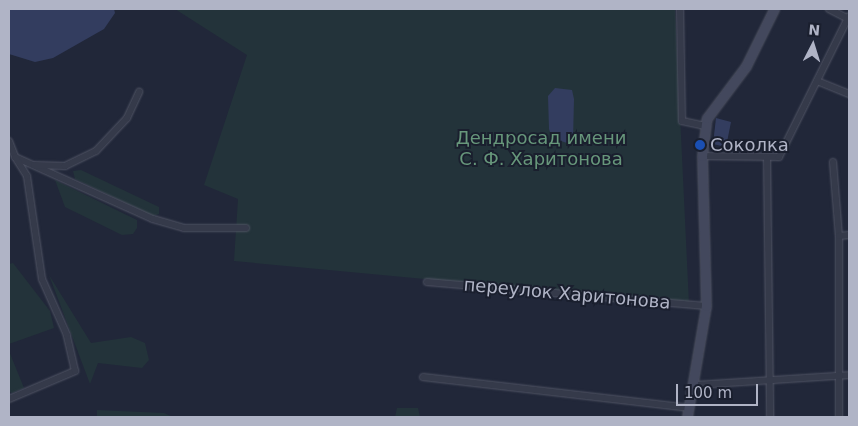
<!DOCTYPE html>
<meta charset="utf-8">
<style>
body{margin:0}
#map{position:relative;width:858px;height:426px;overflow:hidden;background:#212739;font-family:"DejaVu Sans",sans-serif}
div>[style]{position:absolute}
.green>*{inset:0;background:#23333a}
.water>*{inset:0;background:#333d5f}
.roads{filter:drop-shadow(0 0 1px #505464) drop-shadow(0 0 1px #505464)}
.street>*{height:6px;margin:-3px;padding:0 3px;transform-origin:3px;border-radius:3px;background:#353a4a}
.secondary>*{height:9px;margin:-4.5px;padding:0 4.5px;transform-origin:4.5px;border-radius:4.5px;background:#43485d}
.dots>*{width:14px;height:14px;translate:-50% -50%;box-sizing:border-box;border:2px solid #1a1f2e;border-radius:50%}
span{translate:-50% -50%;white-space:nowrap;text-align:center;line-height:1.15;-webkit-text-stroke:4px #1a1f2e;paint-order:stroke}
.park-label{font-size:18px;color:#67977b}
.poi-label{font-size:18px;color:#b0b4c6}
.left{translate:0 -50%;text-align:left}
.street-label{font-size:18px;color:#b0b4c6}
.frame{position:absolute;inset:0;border:10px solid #b0b4c6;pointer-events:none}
.north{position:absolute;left:788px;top:20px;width:50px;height:50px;-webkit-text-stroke:4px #1a1f2e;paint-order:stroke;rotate:5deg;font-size:14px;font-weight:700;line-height:20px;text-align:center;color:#b0b4c6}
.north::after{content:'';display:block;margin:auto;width:18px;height:22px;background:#b0b4c6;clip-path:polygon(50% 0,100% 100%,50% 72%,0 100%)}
.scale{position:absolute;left:676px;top:384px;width:82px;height:22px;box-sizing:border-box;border:2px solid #b0b4c6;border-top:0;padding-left:6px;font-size:15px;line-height:18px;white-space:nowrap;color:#b0b4c6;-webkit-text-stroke:4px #1a1f2e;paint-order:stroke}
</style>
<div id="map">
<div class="green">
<div style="clip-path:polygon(175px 9px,675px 9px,689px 304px,234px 261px,238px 199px,204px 185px,247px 55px)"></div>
<div style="clip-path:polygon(81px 170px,159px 207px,159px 214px,153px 216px,75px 179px,73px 171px)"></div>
<div style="clip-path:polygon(55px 180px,137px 220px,137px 228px,133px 234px,122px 235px,65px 207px)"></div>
<div style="clip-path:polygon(13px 263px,50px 311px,54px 328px,9px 344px,9px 264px)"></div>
<div style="clip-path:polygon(49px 275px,91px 343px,131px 337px,145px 343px,149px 360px,142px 368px,98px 363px,90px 384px)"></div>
<div style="clip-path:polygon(9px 351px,24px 388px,12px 393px,9px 391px)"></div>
<div style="clip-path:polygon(397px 408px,418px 408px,420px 417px,395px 417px)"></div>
<div style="clip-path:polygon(97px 410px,164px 413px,173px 417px,97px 417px)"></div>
</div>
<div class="water">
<div style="clip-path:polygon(9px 9px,114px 9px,115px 13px,104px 29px,53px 58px,35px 62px,9px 54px)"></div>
<div style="clip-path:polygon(555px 88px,572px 90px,574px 99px,573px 140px,567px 143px,552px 138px,549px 129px,548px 96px)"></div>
<div style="clip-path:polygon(716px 118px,731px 122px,726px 147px,713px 144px)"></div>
</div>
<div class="roads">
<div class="street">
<div style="left:680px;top:9px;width:112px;rotate:89deg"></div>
<div style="left:682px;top:121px;width:25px;rotate:12deg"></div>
<div style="left:829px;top:9px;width:22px;rotate:27deg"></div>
<div style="left:817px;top:81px;width:35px;rotate:22deg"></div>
<div style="left:9px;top:141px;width:17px;rotate:69deg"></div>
<div style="left:15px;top:157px;width:151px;rotate:24.2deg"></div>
<div style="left:153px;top:219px;width:32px;rotate:16deg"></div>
<div style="left:184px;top:228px;width:62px"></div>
<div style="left:702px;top:156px;width:77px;rotate:0.7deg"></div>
<div style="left:779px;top:157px;width:157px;rotate:-63.6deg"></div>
<div style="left:767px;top:157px;width:260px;rotate:89.3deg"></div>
<div style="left:833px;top:162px;width:74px;rotate:85.4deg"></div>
<div style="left:839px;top:236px;width:181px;rotate:90deg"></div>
<div style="left:34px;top:165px;width:31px;rotate:2deg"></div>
<div style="left:65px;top:166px;width:34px;rotate:-26deg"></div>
<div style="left:96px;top:151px;width:45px;rotate:-46.8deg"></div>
<div style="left:127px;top:118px;width:29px;rotate:-65deg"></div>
<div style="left:839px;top:236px;width:10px;rotate:-6deg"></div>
<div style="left:427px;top:282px;width:280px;rotate:4.9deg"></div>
<div style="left:423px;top:377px;width:269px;rotate:6.6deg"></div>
<div style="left:696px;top:385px;width:153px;rotate:-3.7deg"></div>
<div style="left:9px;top:399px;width:72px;rotate:-23deg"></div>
<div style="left:75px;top:371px;width:37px;rotate:-103deg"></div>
<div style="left:67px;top:335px;width:61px;rotate:-114.1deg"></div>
<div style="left:42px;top:279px;width:104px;rotate:-98.3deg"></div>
<div style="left:27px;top:176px;width:22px;rotate:-122deg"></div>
</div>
<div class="secondary">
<div style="left:687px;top:417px;width:113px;rotate:-80.3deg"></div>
<div style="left:706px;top:306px;width:150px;rotate:-91.5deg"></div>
<div style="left:702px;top:156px;width:38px;rotate:-83deg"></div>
<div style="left:707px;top:118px;width:65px;rotate:-53.1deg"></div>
<div style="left:746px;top:66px;width:64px;rotate:-63.8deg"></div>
</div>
</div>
<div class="dots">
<div style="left:700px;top:145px;background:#1a4fb4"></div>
</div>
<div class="park-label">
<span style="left:541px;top:149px">Дендросад имени<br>С. Ф. Харитонова</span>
</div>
<div class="poi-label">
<span class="left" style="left:710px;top:145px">Соколка</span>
</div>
<div class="street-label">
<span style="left:567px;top:294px;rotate:5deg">переулок Харитонова</span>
</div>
<div class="frame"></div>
<div class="north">N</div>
<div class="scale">100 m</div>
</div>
